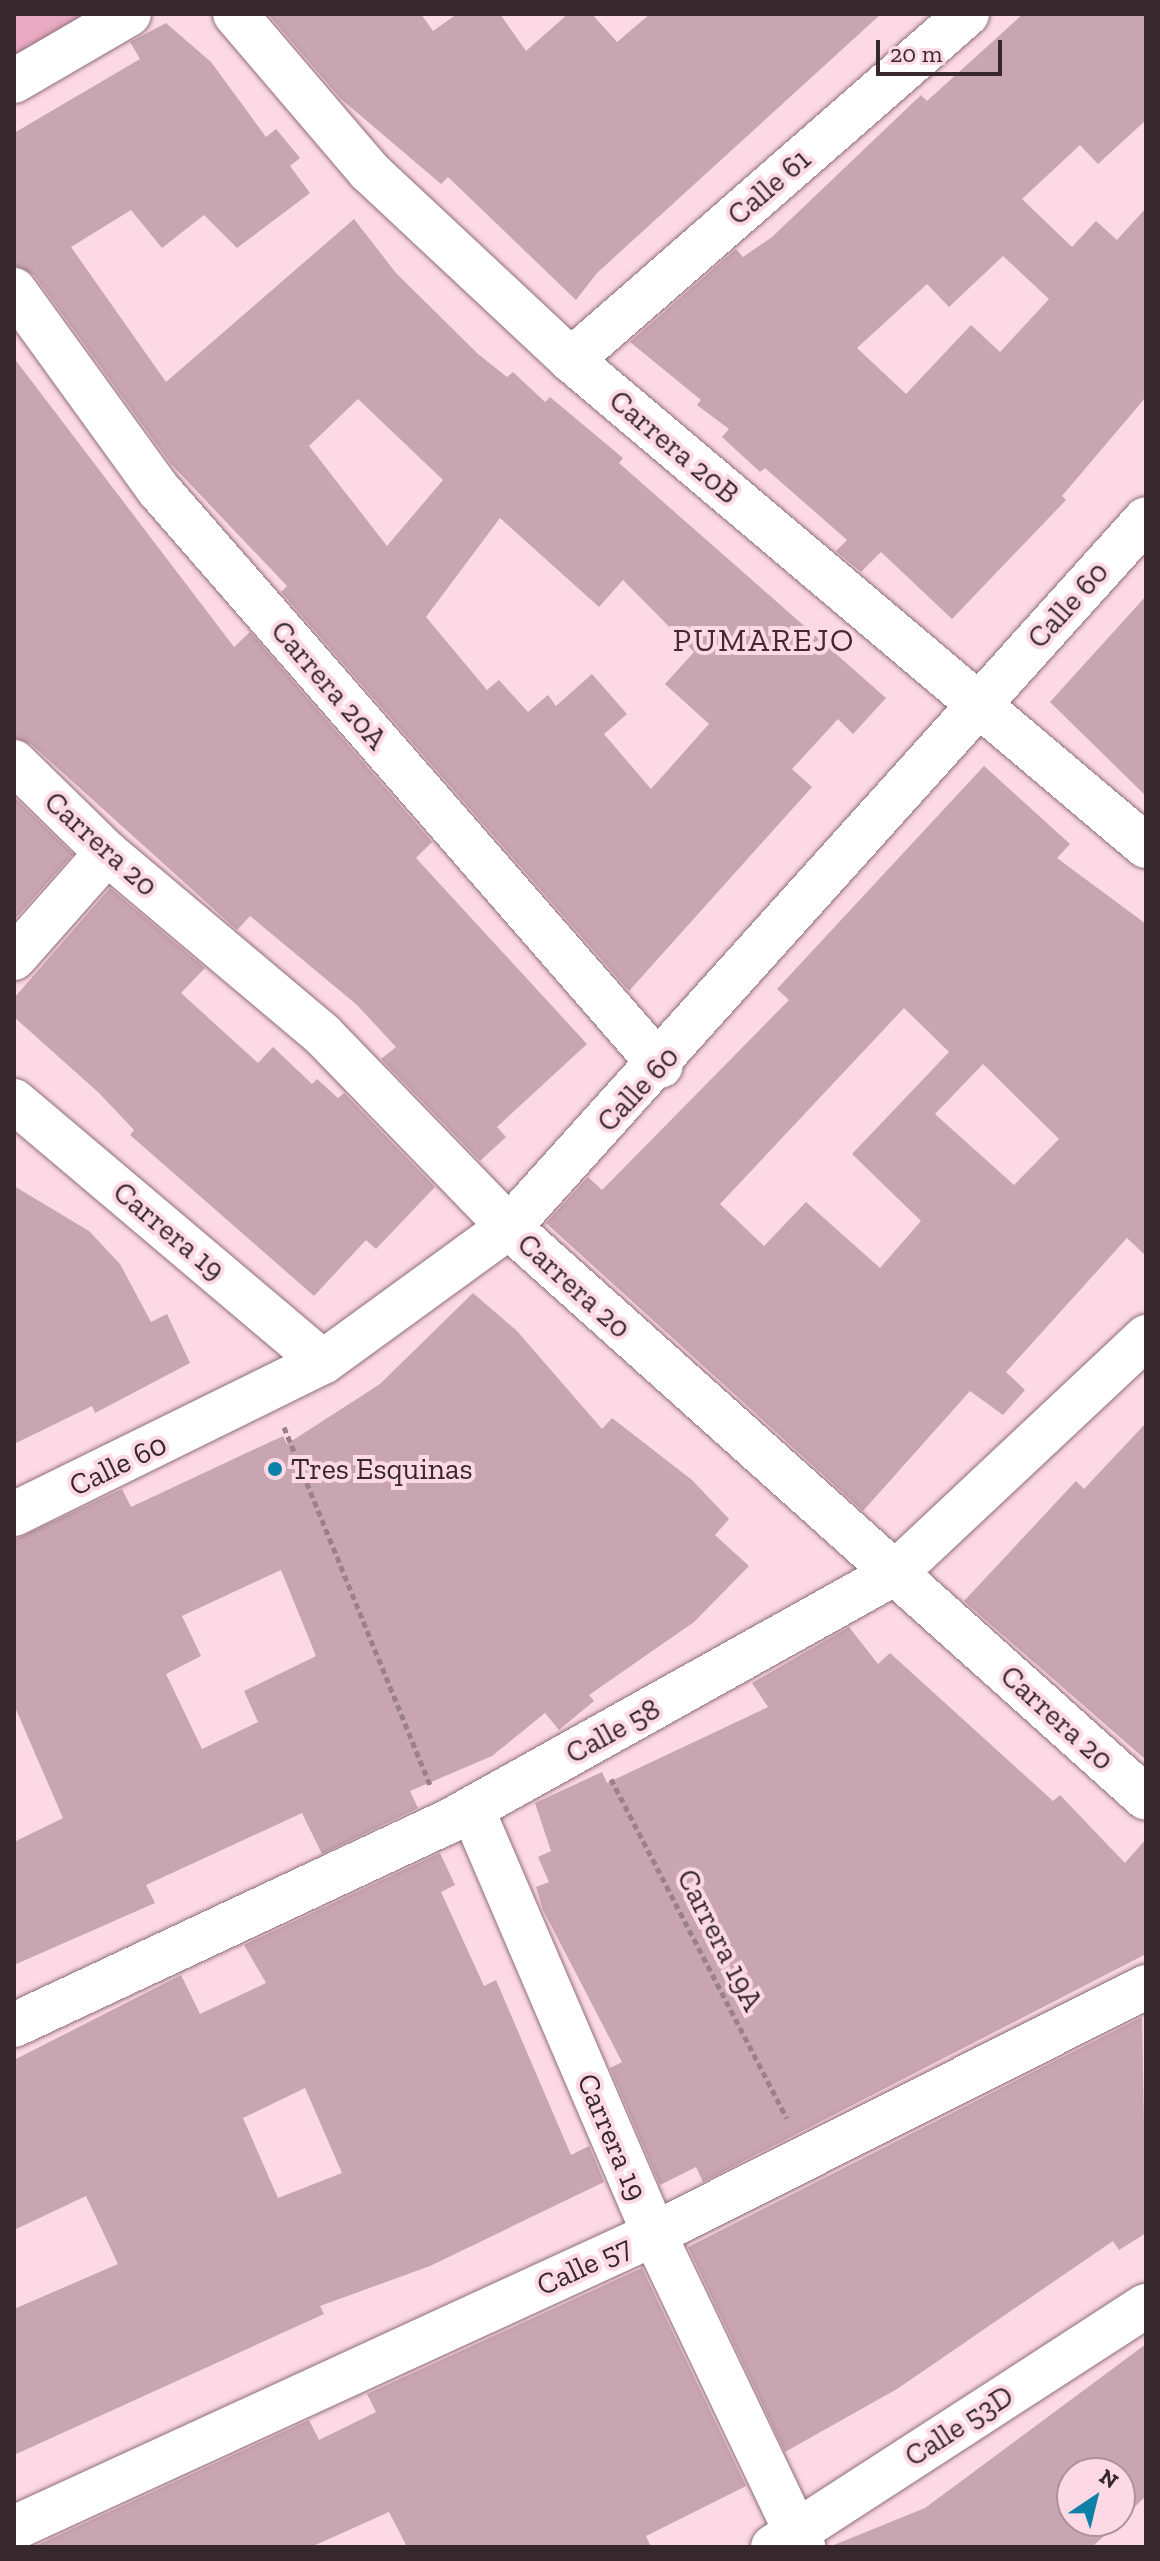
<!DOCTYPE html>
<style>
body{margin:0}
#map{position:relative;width:1160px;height:2561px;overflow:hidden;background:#fdd9e5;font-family:"Zilla Slab",serif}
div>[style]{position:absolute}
.green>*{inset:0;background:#e8aac1}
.building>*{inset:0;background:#c7a5b1}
.path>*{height:5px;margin-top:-2.5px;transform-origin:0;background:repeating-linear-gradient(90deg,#9a8189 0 6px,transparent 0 10px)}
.roads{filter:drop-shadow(0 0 2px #8e6e7a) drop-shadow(0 0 2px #8e6e7a)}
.minor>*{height:44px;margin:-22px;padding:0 22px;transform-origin:22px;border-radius:22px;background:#fff}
.dots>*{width:22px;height:22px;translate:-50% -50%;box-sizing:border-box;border:4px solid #fdd9e5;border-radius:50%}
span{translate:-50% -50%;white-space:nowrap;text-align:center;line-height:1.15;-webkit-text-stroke:8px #fdd9e5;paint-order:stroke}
.street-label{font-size:30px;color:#36282d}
.poi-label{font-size:30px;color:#36282d}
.left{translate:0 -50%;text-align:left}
.neighbourhood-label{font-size:32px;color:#442933;letter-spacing:2px}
.frame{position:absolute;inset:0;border:16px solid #36282d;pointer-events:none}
.north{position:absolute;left:1056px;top:2457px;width:80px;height:80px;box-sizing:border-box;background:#fdd9e5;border:2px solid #ad929b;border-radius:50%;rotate:35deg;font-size:22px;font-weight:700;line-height:32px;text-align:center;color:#36282d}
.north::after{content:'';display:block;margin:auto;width:28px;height:36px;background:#0d80a8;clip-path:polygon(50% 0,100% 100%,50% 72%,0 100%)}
.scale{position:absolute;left:876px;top:40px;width:126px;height:36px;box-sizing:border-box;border:4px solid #36282d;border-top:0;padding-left:10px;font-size:24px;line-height:28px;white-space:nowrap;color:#36282d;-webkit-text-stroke:6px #fdd9e5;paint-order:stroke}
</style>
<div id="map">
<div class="green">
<div style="clip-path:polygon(14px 14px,106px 14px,14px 69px)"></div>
</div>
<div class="building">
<div style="clip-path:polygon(268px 14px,421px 14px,433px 31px,457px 14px,500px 14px,526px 51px,568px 14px,592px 14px,617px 42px,650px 14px,881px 14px,597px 273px,576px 300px,448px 177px,441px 184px,341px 99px)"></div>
<div style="clip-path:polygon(evenodd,1023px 14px,1146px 14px,1146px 120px,1098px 164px,1080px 145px,1022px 199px,1072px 247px,1096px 221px,1117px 240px,1146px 208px,1146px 397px,1062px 496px,1066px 500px,952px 619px,881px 552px,861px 572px,836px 551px,847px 540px,765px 468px,760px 472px,722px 437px,729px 429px,697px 405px,701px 400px,630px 342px,736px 249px,743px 257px,772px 237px,921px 95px,927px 101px,1023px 14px,1003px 256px,1049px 299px,1000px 352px,971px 325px,906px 394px,857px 348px,927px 284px,949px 307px,1003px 256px)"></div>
<div style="clip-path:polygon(evenodd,166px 23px,211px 62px,266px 137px,276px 129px,300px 158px,290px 166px,310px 193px,237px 248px,204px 215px,162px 248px,131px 210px,71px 247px,166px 382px,354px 219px,396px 273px,478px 354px,507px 377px,513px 372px,545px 402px,550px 397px,623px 458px,619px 463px,886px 698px,853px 734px,838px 719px,792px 769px,812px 787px,629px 991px,281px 592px,287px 586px,171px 464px,34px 275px,14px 265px,14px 133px,140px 59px,130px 42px,166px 23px,358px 399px,443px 480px,387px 546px,309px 446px,358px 399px,166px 23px,500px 518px,599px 607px,623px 580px,694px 652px,665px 684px,709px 724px,651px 789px,604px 734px,627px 714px,592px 674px,556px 706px,548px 695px,528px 712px,499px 680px,487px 690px,426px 617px,500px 518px)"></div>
<div style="clip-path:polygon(14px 358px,234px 647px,250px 632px,432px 842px,416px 858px,587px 1044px,497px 1127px,506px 1137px,480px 1161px,381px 1059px,396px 1047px,357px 1005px,250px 916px,237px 930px,31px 744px,14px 738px)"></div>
<div style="clip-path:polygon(1146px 596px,1146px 796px,1050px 702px)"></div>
<div style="clip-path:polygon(evenodd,984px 766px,1070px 844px,1057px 858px,1146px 924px,1146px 1256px,1127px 1238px,1006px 1372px,1025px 1390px,1003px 1415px,970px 1391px,863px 1511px,546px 1223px,588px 1177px,602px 1190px,789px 1000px,777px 989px,984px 766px,904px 1008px,949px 1052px,852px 1154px,921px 1221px,880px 1268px,806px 1202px,764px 1246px,720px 1204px,904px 1008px,984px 766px,983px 1064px,1059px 1139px,1014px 1185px,935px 1114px,983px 1064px)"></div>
<div style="clip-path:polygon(14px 797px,73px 854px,14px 920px)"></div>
<div style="clip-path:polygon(110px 888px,205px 968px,181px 993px,258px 1063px,273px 1047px,312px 1084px,317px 1079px,338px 1098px,344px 1093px,435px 1187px,376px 1249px,366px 1240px,314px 1296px,130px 1135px,134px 1130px,99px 1093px,14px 1017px,14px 998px)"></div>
<div style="clip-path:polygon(14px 1186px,89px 1231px,120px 1264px,151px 1322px,167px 1314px,190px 1363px,95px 1413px,92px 1406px,14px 1444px)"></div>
<div style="clip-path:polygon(evenodd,473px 1293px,517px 1331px,602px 1429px,612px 1418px,692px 1480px,729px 1519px,715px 1535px,749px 1566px,694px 1622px,589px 1695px,594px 1701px,559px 1730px,545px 1713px,492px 1756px,410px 1791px,418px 1808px,322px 1854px,302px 1813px,146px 1885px,155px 1903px,14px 1965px,14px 1842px,63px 1818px,14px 1705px,14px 1540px,122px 1489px,131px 1507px,283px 1436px,287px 1444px,380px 1384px,473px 1293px,281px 1570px,316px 1656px,244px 1691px,258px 1722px,202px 1749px,166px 1674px,201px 1656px,182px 1616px,281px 1570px)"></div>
<div style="clip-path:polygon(1146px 1423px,1146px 1760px,964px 1601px,1076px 1481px,1084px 1489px)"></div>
<div style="clip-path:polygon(849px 1627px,878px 1664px,890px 1653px,1053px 1801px,1060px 1795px,1125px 1863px,1146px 1839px,1146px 1954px,703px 2182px,696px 2167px,660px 2185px,610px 2068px,622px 2062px,543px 1910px,536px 1887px,549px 1882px,538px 1857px,551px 1851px,535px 1803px,602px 1772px,607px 1783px,768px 1707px,752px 1683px)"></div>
<div style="clip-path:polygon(evenodd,440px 1853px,455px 1885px,441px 1892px,484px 1986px,496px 1980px,571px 2155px,589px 2146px,604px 2182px,430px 2266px,320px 2306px,324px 2314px,14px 2455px,14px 2309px,118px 2264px,86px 2196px,14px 2230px,14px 2060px,181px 1975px,200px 2014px,266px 1983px,244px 1945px,440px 1853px,305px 2088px,342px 2173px,278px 2198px,243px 2118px,305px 2088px)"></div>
<div style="clip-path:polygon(1142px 2017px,1146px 2233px,1119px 2250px,1113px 2241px,897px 2389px,785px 2452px,688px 2247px)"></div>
<div style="clip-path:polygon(642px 2268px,746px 2486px,646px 2536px,651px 2547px,407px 2547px,389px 2512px,311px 2547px,33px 2547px,309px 2420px,319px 2440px,376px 2412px,367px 2394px)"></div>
<div style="clip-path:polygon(1146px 2344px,1146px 2496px,1120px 2521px,1120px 2473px,1072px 2473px,1072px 2521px,1120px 2521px,1092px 2547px,829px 2547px,925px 2508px)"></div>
</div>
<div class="path">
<div style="left:284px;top:1427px;width:387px;rotate:67.8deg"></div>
<div style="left:611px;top:1779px;width:382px;rotate:62.6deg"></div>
</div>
<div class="roads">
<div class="minor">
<div style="left:235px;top:14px;width:206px;rotate:49.5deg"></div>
<div style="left:369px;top:171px;width:277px;rotate:43.1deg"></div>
<div style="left:571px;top:360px;width:753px;rotate:40.21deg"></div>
<div style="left:14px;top:81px;width:133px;rotate:-30.2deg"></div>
<div style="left:14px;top:290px;width:246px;rotate:54.1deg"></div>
<div style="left:158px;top:489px;width:765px;rotate:48.92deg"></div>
<div style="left:571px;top:360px;width:526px;rotate:-41.14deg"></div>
<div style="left:14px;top:762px;width:130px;rotate:44.4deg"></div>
<div style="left:107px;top:853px;width:282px;rotate:40.1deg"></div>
<div style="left:323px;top:1035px;width:267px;rotate:45.9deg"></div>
<div style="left:509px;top:1227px;width:855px;rotate:41.87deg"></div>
<div style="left:14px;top:958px;width:140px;rotate:-48.5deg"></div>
<div style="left:14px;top:1101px;width:404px;rotate:40.2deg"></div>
<div style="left:14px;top:1514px;width:344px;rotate:-26.2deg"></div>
<div style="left:323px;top:1362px;width:230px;rotate:-36deg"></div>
<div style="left:509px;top:1227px;width:952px;rotate:-48.02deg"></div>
<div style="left:472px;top:1809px;width:462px;rotate:66.8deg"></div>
<div style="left:654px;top:2234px;width:347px;rotate:64.5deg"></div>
<div style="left:14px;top:2025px;width:477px;rotate:-25.1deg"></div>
<div style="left:446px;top:1823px;width:514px;rotate:-29.11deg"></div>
<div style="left:895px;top:1573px;width:345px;rotate:-43.2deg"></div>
<div style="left:14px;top:2528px;width:704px;rotate:-24.67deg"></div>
<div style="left:654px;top:2234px;width:551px;rotate:-26.66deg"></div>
<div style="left:773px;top:2547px;width:444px;rotate:-32.9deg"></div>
</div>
</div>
<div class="dots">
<div style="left:275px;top:1469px;background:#0d80a8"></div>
</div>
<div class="street-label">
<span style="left:769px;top:187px;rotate:-41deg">Calle 61</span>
<span style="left:674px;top:447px;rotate:40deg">Carrera 20B</span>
<span style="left:1068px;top:605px;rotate:-48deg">Calle 60</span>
<span style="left:329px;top:685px;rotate:49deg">Carrera 20A</span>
<span style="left:101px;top:844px;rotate:42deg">Carrera 20</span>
<span style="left:638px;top:1089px;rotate:-47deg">Calle 60</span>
<span style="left:169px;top:1231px;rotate:40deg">Carrera 19</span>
<span style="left:574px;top:1286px;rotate:42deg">Carrera 20</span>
<span style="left:118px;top:1465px;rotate:-26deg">Calle 60</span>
<span style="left:1057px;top:1718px;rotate:42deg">Carrera 20</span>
<span style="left:613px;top:1731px;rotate:-29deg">Calle 58</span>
<span style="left:720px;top:1940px;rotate:63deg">Carrera 19A</span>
<span style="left:612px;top:2137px;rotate:67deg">Carrera 19</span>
<span style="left:584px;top:2266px;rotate:-25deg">Calle 57</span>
<span style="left:959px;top:2426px;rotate:-33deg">Calle 53D</span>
</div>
<div class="poi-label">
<span class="left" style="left:291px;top:1469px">Tres Esquinas</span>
</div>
<div class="neighbourhood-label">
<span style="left:764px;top:640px">PUMAREJO</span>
</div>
<div class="frame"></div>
<div class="north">N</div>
<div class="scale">20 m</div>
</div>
